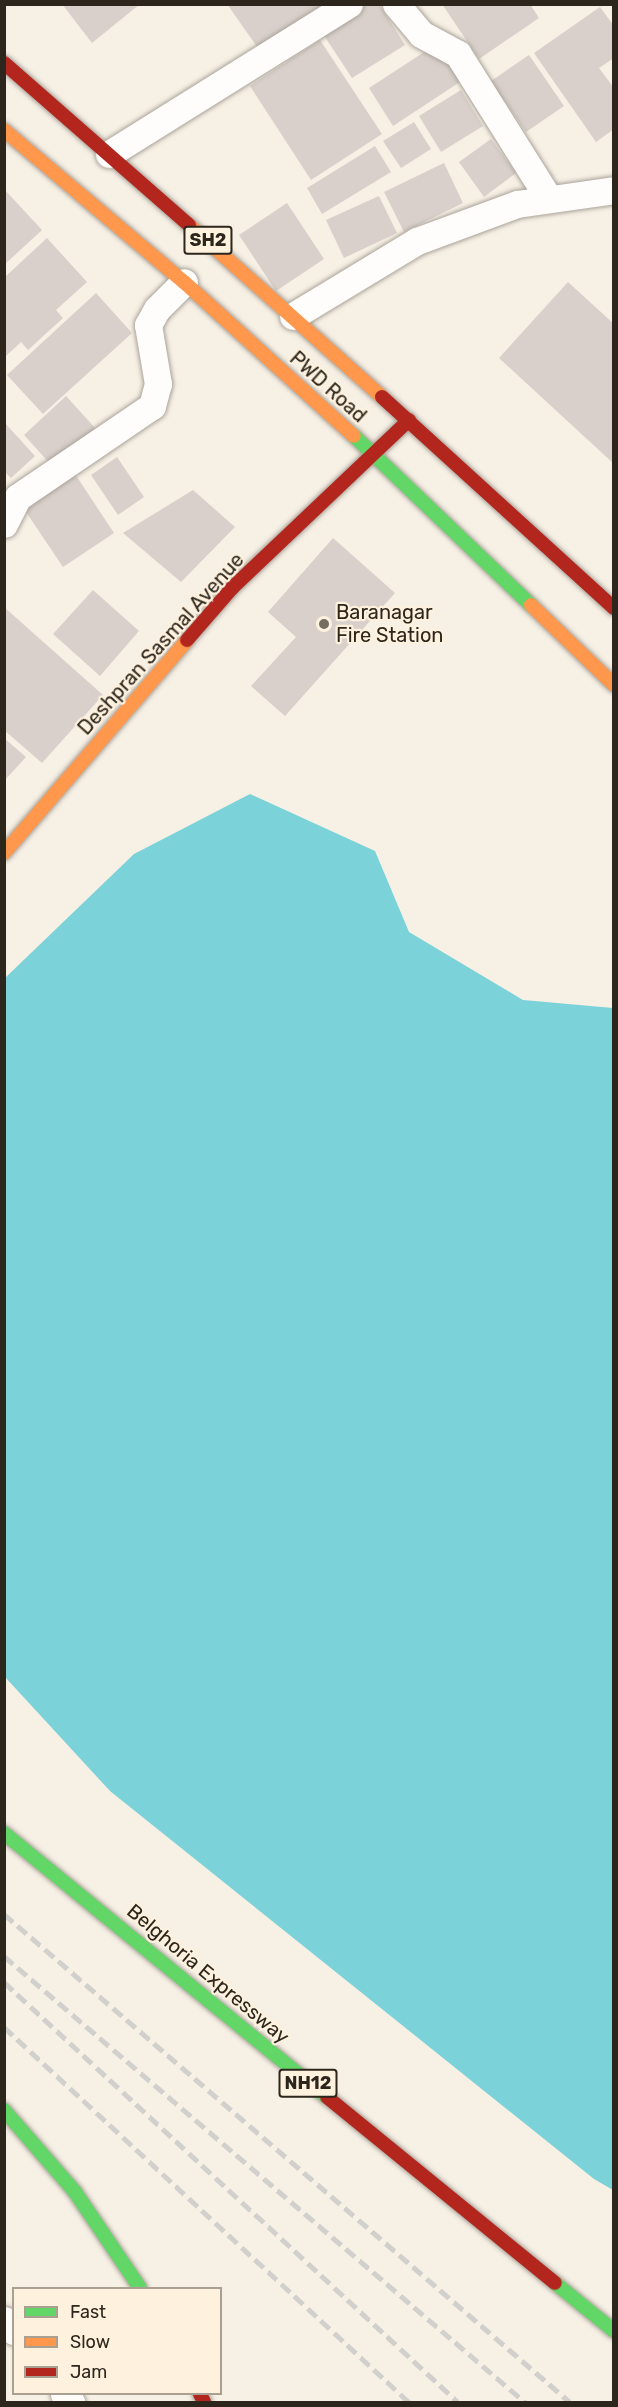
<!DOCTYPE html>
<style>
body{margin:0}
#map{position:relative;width:618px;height:2407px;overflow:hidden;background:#f7f0e5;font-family:Rubik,sans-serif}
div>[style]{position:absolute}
.water>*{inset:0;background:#7bd2d8}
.building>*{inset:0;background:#d9d0cb}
.roads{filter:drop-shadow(0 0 2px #a9a39a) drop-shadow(0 0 2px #a9a39a)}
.street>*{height:27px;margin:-13.5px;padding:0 13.5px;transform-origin:13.5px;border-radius:13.5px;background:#fefdfb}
.fast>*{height:14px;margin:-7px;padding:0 7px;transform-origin:7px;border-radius:7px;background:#63d668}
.slow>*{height:14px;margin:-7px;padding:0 7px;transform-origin:7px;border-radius:7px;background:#ff974d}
.jam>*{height:14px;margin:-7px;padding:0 7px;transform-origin:7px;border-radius:7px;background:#b3261e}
.rail>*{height:4.5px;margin-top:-2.25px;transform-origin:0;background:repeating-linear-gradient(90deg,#d2d0cc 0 12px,transparent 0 18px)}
.dots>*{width:16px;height:16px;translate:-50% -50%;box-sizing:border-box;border:3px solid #fef1de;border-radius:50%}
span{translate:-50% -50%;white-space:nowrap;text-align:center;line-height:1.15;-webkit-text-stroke:4.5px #fef1de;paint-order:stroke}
.shield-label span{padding:2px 4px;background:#fef1de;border:2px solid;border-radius:4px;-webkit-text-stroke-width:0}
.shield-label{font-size:18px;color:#2c261d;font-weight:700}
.street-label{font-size:20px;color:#2c261d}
.poi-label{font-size:20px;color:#2c261d}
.left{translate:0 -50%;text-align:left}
.frame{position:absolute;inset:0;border:6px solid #2c261d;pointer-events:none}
.legend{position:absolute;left:12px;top:2287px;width:210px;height:108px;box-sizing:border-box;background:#fef1de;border:2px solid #aaa091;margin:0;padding:8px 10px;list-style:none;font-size:18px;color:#2c261d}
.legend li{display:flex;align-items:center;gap:12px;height:30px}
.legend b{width:30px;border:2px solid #aaa091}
</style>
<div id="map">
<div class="water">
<div style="clip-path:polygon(250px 794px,375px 851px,409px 932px,523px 1000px,613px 1008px,613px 2190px,594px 2179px,110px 1791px,5px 1677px,5px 978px,134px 854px)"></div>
</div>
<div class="building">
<div style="clip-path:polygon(62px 4px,140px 4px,92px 43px)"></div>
<div style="clip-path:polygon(227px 4px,326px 4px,260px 51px)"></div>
<div style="clip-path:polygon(368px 4px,379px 4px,405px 45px,352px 78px,323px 34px)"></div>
<div style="clip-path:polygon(442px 4px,530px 4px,539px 18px,479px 59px)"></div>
<div style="clip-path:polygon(600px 7px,614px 26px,614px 58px,599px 68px,614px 88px,614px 129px,596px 142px,534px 53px)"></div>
<div style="clip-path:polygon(320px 40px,382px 134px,311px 180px,250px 86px)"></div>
<div style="clip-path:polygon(435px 45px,460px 82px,393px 126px,369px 88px)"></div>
<div style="clip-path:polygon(529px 55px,564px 106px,526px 132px,491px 81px)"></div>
<div style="clip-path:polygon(461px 90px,483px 126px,441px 152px,419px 116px)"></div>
<div style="clip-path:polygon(414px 122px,431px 149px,401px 168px,383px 141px)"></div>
<div style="clip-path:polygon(491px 139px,516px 173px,484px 197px,459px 162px)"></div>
<div style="clip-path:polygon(375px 146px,391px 172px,322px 214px,307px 188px)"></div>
<div style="clip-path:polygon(444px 163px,463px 203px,404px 232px,384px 192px)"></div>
<div style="clip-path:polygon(4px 189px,42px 230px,4px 265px)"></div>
<div style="clip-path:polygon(379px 196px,397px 233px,344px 258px,326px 220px)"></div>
<div style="clip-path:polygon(287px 203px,324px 259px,276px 291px,239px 235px)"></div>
<div style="clip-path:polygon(47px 238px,87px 282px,56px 310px,63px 318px,28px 350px,21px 342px,5px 357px,5px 277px)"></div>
<div style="clip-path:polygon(568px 282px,614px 324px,614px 464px,499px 358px)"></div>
<div style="clip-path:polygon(96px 293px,132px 333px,43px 414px,7px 375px)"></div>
<div style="clip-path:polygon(66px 396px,96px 429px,54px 468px,24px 435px)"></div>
<div style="clip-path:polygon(4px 422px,35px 456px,11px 478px,4px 471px)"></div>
<div style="clip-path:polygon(117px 457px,144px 497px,118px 515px,91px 475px)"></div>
<div style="clip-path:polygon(75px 474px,114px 533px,63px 567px,24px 509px)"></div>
<div style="clip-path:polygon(193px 490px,235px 527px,181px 582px,123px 533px)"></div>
<div style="clip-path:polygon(333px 538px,395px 593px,285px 716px,251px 686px,296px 637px,268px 612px)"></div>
<div style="clip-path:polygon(93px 590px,139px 631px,100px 676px,53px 634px)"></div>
<div style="clip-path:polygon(4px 607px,103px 695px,42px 763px,4px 730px)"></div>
<div style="clip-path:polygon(4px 738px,26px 757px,4px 781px)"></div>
</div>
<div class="roads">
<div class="street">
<div style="left:396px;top:4px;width:39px;rotate:50deg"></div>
<div style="left:421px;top:34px;width:42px;rotate:28.4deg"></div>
<div style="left:458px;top:54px;width:171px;rotate:57.9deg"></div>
<div style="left:109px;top:154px;width:283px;rotate:-32deg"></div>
<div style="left:293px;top:316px;width:145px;rotate:-31.2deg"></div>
<div style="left:417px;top:241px;width:107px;rotate:-20.3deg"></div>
<div style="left:517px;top:204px;width:98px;rotate:-8.2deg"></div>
<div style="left:4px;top:524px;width:30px;rotate:-63deg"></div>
<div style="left:18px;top:497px;width:162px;rotate:-34.2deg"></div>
<div style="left:152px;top:406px;width:23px;rotate:-75deg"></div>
<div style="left:158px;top:384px;width:60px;rotate:-99.6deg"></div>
<div style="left:148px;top:325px;width:18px;rotate:-61deg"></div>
<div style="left:157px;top:309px;width:38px;rotate:-45deg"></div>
<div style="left:4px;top:2320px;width:15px;rotate:48deg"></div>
<div style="left:64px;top:2394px;width:11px;rotate:49deg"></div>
</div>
<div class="fast">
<div style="left:354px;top:436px;width:245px;rotate:43.7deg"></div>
<div style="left:4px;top:1833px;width:417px;rotate:39.3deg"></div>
<div style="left:4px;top:2110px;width:108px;rotate:49.1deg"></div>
<div style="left:75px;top:2192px;width:116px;rotate:55.9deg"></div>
<div style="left:555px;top:2283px;width:76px;rotate:39.1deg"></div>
</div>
<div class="slow">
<div style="left:4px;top:130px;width:236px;rotate:40.2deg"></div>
<div style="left:184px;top:282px;width:229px;rotate:42.2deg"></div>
<div style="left:189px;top:225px;width:259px;rotate:41.7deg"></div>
<div style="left:531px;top:605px;width:115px;rotate:43.9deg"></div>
<div style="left:4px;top:853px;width:281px;rotate:-49.3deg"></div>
</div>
<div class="jam">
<div style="left:4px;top:63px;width:246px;rotate:41.2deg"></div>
<div style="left:382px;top:397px;width:314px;rotate:42.3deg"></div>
<div style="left:187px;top:640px;width:69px;rotate:-49.1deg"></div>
<div style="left:232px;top:588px;width:244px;rotate:-43.5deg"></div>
<div style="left:327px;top:2097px;width:294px;rotate:39.2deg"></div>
<div style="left:200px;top:2394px;width:9px;rotate:63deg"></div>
</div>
</div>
<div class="rail">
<div style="left:4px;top:1914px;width:747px;rotate:40.77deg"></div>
<div style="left:4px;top:1956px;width:686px;rotate:40.57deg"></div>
<div style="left:4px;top:1982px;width:618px;rotate:42.77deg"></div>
<div style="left:4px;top:2027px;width:552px;rotate:42.8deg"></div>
</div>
<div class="dots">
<div style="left:324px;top:624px;background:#736d63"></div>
</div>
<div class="shield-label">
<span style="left:208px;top:240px">SH2</span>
<span style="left:308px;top:2083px">NH12</span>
</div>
<div class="street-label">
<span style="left:328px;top:387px;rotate:42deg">PWD Road</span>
<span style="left:161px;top:644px;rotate:-48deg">Deshpran Sasmal Avenue</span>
<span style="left:208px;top:1974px;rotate:40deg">Belghoria Expressway</span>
</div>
<div class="poi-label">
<span class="left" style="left:336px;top:624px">Baranagar<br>Fire Station</span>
</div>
<div class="frame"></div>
<ul class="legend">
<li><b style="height:8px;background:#63d668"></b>Fast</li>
<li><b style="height:8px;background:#ff974d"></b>Slow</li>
<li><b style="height:8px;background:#b3261e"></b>Jam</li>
</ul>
</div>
